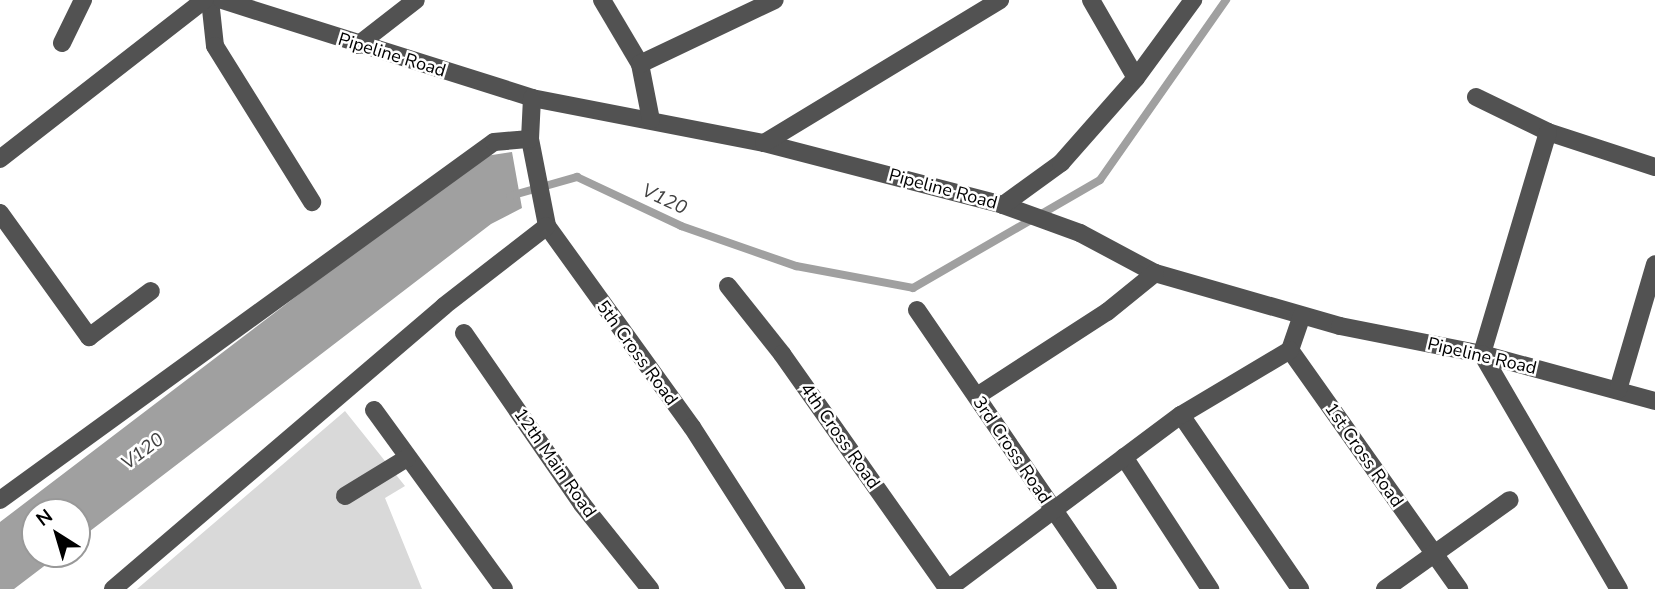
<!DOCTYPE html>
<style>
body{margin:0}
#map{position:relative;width:1655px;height:589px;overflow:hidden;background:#fff;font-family:"Nunito Sans",sans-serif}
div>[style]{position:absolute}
.green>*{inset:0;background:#d9d9d9}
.water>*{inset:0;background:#a0a0a0}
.stream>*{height:8px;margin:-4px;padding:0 4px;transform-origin:4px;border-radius:4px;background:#a0a0a0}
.minor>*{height:18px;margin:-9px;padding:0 9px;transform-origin:9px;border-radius:9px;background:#525252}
span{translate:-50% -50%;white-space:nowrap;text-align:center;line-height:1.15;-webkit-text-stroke:5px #fff;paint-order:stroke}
.street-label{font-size:18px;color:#000}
.water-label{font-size:19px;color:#414141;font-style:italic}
.north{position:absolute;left:21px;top:498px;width:70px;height:70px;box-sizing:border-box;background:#fff;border:2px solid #999;border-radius:50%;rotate:323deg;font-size:19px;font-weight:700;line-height:28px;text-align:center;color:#000}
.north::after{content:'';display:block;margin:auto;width:24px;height:32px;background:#000;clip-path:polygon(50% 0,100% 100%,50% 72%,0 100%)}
</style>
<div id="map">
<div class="green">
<div style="clip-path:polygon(345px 411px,405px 486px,385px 498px,422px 589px,137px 589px)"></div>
</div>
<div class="water">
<div style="clip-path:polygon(512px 152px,522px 208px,491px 224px,77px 541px,77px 512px,35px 512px,35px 554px,60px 554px,14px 589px,0 589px,0 522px,479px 157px)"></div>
</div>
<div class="stream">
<div style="left:510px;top:196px;width:70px;rotate:-15.8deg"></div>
<div style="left:577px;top:177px;width:115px;rotate:25.2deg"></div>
<div style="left:681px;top:226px;width:122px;rotate:19.2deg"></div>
<div style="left:796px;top:266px;width:119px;rotate:10.6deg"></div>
<div style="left:913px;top:288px;width:216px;rotate:-30deg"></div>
<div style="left:1100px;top:180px;width:220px;rotate:-55deg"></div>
</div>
<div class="minor">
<div style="left:210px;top:0;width:46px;rotate:83.8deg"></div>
<div style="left:215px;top:46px;width:184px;rotate:58.1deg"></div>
<div style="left:222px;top:0;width:325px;rotate:17.5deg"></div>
<div style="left:532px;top:98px;width:236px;rotate:11deg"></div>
<div style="left:764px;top:143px;width:247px;rotate:14.5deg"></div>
<div style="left:1003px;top:205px;width:82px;rotate:20deg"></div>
<div style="left:1080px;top:233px;width:85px;rotate:28.1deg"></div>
<div style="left:1155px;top:273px;width:192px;rotate:16deg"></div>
<div style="left:1340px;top:326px;width:145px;rotate:11.2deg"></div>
<div style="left:1482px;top:354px;width:179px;rotate:15.2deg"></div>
<div style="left:602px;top:0;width:74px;rotate:59.3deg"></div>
<div style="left:640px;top:64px;width:57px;rotate:78.9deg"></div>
<div style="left:1091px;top:0;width:90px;rotate:60deg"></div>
<div style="left:62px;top:43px;width:48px;rotate:-64deg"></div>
<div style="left:358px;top:45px;width:73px;rotate:-37.8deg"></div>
<div style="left:640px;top:64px;width:149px;rotate:-25.4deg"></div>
<div style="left:1476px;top:97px;width:80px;rotate:25.9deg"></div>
<div style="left:1548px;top:132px;width:113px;rotate:18.1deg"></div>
<div style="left:532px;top:98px;width:41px;rotate:92.8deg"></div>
<div style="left:530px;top:139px;width:89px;rotate:78.9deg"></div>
<div style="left:547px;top:226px;width:248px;rotate:54.2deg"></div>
<div style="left:692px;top:427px;width:193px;rotate:57.3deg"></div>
<div style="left:1548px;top:132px;width:232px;rotate:106.6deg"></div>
<div style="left:1482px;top:354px;width:272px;rotate:59.8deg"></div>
<div style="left:764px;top:143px;width:276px;rotate:-31.2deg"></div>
<div style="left:0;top:159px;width:259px;rotate:-37.9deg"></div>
<div style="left:1003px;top:205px;width:72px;rotate:-35.9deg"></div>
<div style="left:1061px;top:163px;width:113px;rotate:-48.6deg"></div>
<div style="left:1136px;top:78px;width:97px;rotate:-53.8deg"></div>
<div style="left:0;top:213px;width:153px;rotate:54.3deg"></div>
<div style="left:89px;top:337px;width:77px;rotate:-36.6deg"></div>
<div style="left:728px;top:286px;width:87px;rotate:51.5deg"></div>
<div style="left:782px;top:354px;width:288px;rotate:54.8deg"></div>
<div style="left:917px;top:310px;width:338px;rotate:55.6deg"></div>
<div style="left:464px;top:333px;width:208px;rotate:55.4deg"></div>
<div style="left:582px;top:504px;width:109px;rotate:51.3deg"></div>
<div style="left:1290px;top:350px;width:293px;rotate:54.7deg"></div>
<div style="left:1290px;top:350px;width:36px;rotate:-71deg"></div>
<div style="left:1618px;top:390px;width:131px;rotate:-73.6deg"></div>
<div style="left:977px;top:396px;width:155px;rotate:-32.9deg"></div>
<div style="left:1107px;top:312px;width:62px;rotate:-39.1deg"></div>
<div style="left:374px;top:410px;width:221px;rotate:54deg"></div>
<div style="left:1181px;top:415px;width:211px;rotate:55.6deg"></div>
<div style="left:1124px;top:457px;width:158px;rotate:56.9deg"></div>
<div style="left:345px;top:496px;width:73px;rotate:-31.5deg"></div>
<div style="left:0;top:500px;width:610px;rotate:-35.93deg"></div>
<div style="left:494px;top:142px;width:36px;rotate:-5deg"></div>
<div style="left:113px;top:589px;width:435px;rotate:-40.5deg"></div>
<div style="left:444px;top:306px;width:130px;rotate:-37.8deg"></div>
<div style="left:948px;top:589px;width:291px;rotate:-36.8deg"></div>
<div style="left:1181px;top:415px;width:127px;rotate:-30.8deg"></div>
<div style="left:1385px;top:589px;width:153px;rotate:-35.5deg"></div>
</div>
<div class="street-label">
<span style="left:392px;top:55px;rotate:17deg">Pipeline Road</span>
<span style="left:943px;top:189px;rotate:15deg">Pipeline Road</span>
<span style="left:637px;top:353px;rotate:54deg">5th Cross Road</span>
<span style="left:1482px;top:356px;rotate:13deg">Pipeline Road</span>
<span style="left:840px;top:436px;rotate:55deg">4th Cross Road</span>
<span style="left:1012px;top:450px;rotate:56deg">3rd Cross Road</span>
<span style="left:1364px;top:455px;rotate:55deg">1st Cross Road</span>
<span style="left:555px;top:463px;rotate:55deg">12th Main Road</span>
</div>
<div class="water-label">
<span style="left:664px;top:200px;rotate:25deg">V120</span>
<span style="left:143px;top:452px;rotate:-37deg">V120</span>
</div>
<div class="north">N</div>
</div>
